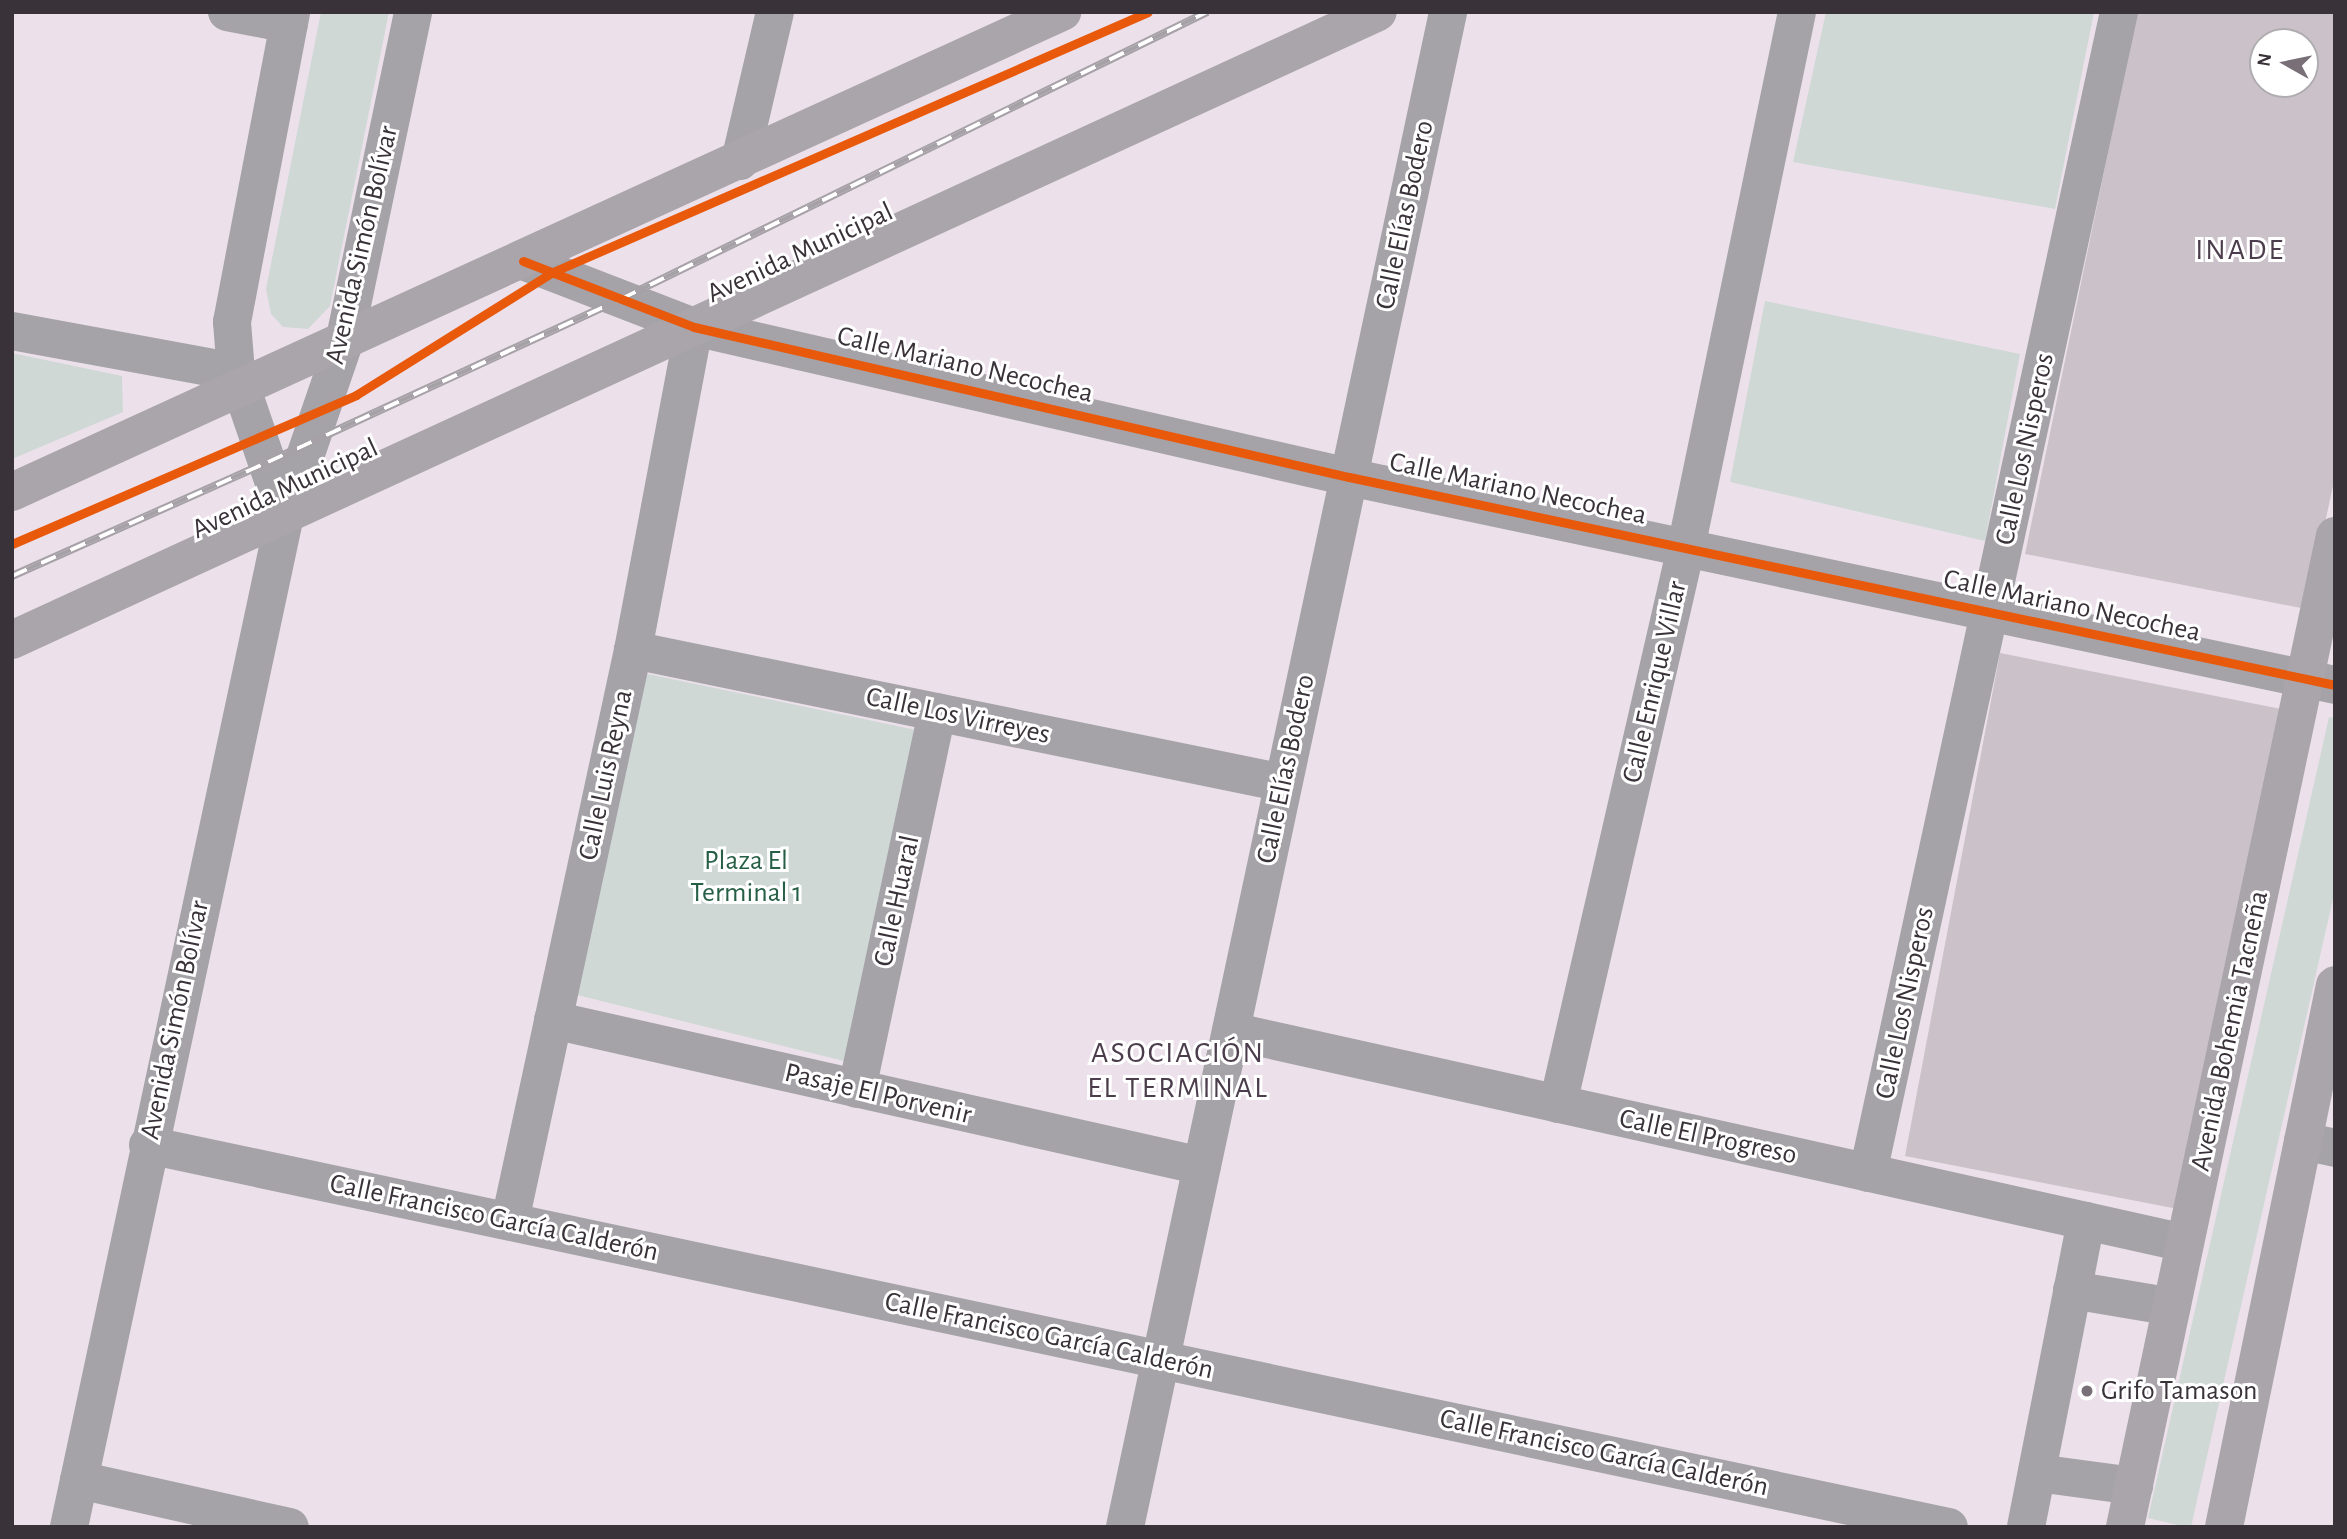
<!DOCTYPE html>
<meta charset="utf-8">
<style>
body{margin:0}
#map{position:relative;width:2347px;height:1539px;overflow:hidden;background:#ece1eb;font-family:"Alegreya Sans",sans-serif}
div>[style]{position:absolute}
.green>*{inset:0;background:#cfd8d5}
.building>*{inset:0;background:#cac1c9}
.minor>*{height:38px;margin:-19px;padding:0 19px;transform-origin:19px;border-radius:19px;background:#a5a3a8}
.major>*{height:38px;margin:-19px;padding:0 19px;transform-origin:19px;border-radius:19px;background:#aaa5ab}
.rail>*{height:8px;margin-top:-4px;transform-origin:0;background:repeating-linear-gradient(90deg,#fff 0 16px,#a6a1a7 0 32px);box-sizing:border-box;border-block:2px solid #a6a1a7}
.cycleway>*{height:9px;margin:-4.5px;padding:0 4.5px;transform-origin:4.5px;border-radius:4.5px;background:#e8590c}
.dots>*{width:19px;height:19px;translate:-50% -50%;box-sizing:border-box;border:4px solid #fff;border-radius:50%}
span{translate:-50% -50%;white-space:nowrap;text-align:center;line-height:1.15;-webkit-text-stroke:6px #fff;paint-order:stroke}
.street-label{font-size:28px;color:#393239}
.park-label{font-size:28px;color:#265f45}
.poi-label{font-size:28px;color:#393239}
.left{translate:0 -50%;text-align:left}
.neighbourhood-label{font-size:30px;color:#4c3d4c;letter-spacing:2px}
.frame{position:absolute;inset:0;border:14px solid #393239;pointer-events:none}
.north{position:absolute;left:2249px;top:28px;width:70px;height:70px;box-sizing:border-box;background:#fff;border:2px solid #b0adb0;border-radius:50%;rotate:279deg;font-size:19px;font-weight:700;line-height:28px;text-align:center;color:#393239}
.north::after{content:'';display:block;margin:auto;width:24px;height:32px;background:#786f77;clip-path:polygon(50% 0,100% 100%,50% 72%,0 100%)}
</style>
<div id="map">
<div class="green">
<div style="clip-path:polygon(321px 12px,389px 12px,330px 306px,308px 329px,283px 327px,271px 314px,266px 289px)"></div>
<div style="clip-path:polygon(1826px 12px,2094px 12px,2055px 209px,1793px 162px)"></div>
<div style="clip-path:polygon(1765px 301px,2020px 354px,1985px 541px,1730px 482px)"></div>
<div style="clip-path:polygon(12px 353px,122px 376px,123px 412px,12px 459px)"></div>
<div style="clip-path:polygon(643px 673px,921px 731px,852px 1063px,577px 995px)"></div>
<div style="clip-path:polygon(2329px 717px,2335px 718px,2335px 890px,2191px 1527px,2186px 1527px,2148px 1518px)"></div>
</div>
<div class="building">
<div style="clip-path:polygon(evenodd,2137px 12px,2335px 12px,2335px 477px,2306px 609px,2025px 554px,2137px 12px,2263px 42px,2305px 42px,2305px 84px,2263px 84px,2263px 42px)"></div>
<div style="clip-path:polygon(2000px 653px,2281px 709px,2178px 1209px,1905px 1156px)"></div>
</div>
<div class="minor">
<div style="left:227px;top:12px;width:63px;rotate:11deg"></div>
<div style="left:740px;top:161px;width:153px;rotate:-76.8deg"></div>
<div style="left:523px;top:261px;width:183px;rotate:21.1deg"></div>
<div style="left:694px;top:327px;width:672px;rotate:12.9deg"></div>
<div style="left:1349px;top:477px;width:1008px;rotate:11.91deg"></div>
<div style="left:12px;top:331px;width:228px;rotate:10.4deg"></div>
<div style="left:285px;top:515px;width:151px;rotate:-108.9deg"></div>
<div style="left:236px;top:372px;width:50px;rotate:-94.6deg"></div>
<div style="left:232px;top:322px;width:316px;rotate:-79.2deg"></div>
<div style="left:633px;top:650px;width:663px;rotate:11.56deg"></div>
<div style="left:553px;top:1020px;width:665px;rotate:12.68deg"></div>
<div style="left:1231px;top:1031px;width:977px;rotate:12.53deg"></div>
<div style="left:857px;top:1089px;width:385px;rotate:-78deg"></div>
<div style="left:1558px;top:1104px;width:571px;rotate:-77.04deg"></div>
<div style="left:1686px;top:548px;width:547px;rotate:-78.3deg"></div>
<div style="left:2303px;top:1141px;width:33px;rotate:12deg"></div>
<div style="left:148px;top:1145px;width:1841px;rotate:11.98deg"></div>
<div style="left:1868px;top:1173px;width:1188px;rotate:-77.8deg"></div>
<div style="left:510px;top:1221px;width:584px;rotate:-77.84deg"></div>
<div style="left:633px;top:650px;width:329px;rotate:-79.3deg"></div>
<div style="left:2072px;top:1290px;width:101px;rotate:9.6deg"></div>
<div style="left:2037px;top:1473px;width:98px;rotate:7.6deg"></div>
<div style="left:79px;top:1480px;width:216px;rotate:12.6deg"></div>
<div style="left:69px;top:1527px;width:1035px;rotate:-77.95deg"></div>
<div style="left:285px;top:515px;width:182px;rotate:-71.1deg"></div>
<div style="left:344px;top:343px;width:338px;rotate:-78.2deg"></div>
<div style="left:1125px;top:1527px;width:1549px;rotate:-77.96deg"></div>
<div style="left:2026px;top:1527px;width:312px;rotate:-78.9deg"></div>
</div>
<div class="major">
<div style="left:12px;top:492px;width:1155px;rotate:-24.57deg"></div>
<div style="left:12px;top:640px;width:1503px;rotate:-24.69deg"></div>
<div style="left:2125px;top:1527px;width:1013px;rotate:-78.04deg"></div>
<div style="left:2224px;top:1527px;width:553px;rotate:-78.43deg"></div>
</div>
<div class="rail">
<div style="left:12px;top:576px;width:280px;rotate:-24deg"></div>
<div style="left:268px;top:462px;width:389px;rotate:-24.8deg"></div>
<div style="left:621px;top:299px;width:653px;rotate:-26.09deg"></div>
</div>
<div class="cycleway">
<div style="left:523px;top:261px;width:183px;rotate:21.1deg"></div>
<div style="left:694px;top:327px;width:672px;rotate:12.9deg"></div>
<div style="left:1349px;top:477px;width:1008px;rotate:11.91deg"></div>
<div style="left:12px;top:544px;width:375px;rotate:-23.4deg"></div>
<div style="left:356px;top:395px;width:232px;rotate:-32deg"></div>
<div style="left:553px;top:272px;width:649px;rotate:-23.6deg"></div>
</div>
<div class="dots">
<div style="left:2087px;top:1391px;background:#786f77"></div>
</div>
<div class="street-label">
<span style="left:1405px;top:215px;rotate:-78deg">Calle Elías Bodero</span>
<span style="left:362px;top:245px;rotate:-77deg">Avenida Simón Bolívar</span>
<span style="left:800px;top:253px;rotate:-25deg">Avenida Municipal</span>
<span style="left:965px;top:365px;rotate:13deg">Calle Mariano Necochea</span>
<span style="left:2025px;top:449px;rotate:-78deg">Calle Los Nisperos</span>
<span style="left:285px;top:489px;rotate:-25deg">Avenida Municipal</span>
<span style="left:1518px;top:489px;rotate:12deg">Calle Mariano Necochea</span>
<span style="left:2072px;top:606px;rotate:12deg">Calle Mariano Necochea</span>
<span style="left:1655px;top:682px;rotate:-77deg">Calle Enrique Villar</span>
<span style="left:958px;top:716px;rotate:12deg">Calle Los Virreyes</span>
<span style="left:1286px;top:769px;rotate:-78deg">Calle Elías Bodero</span>
<span style="left:606px;top:775px;rotate:-78deg">Calle Luis Reyna</span>
<span style="left:897px;top:901px;rotate:-78deg">Calle Huaral</span>
<span style="left:1905px;top:1003px;rotate:-78deg">Calle Los Nisperos</span>
<span style="left:175px;top:1020px;rotate:-78deg">Avenida Simón Bolívar</span>
<span style="left:2230px;top:1031px;rotate:-78deg">Avenida Bohemia Tacneña</span>
<span style="left:878px;top:1094px;rotate:13deg">Pasaje El Porvenir</span>
<span style="left:1708px;top:1137px;rotate:12deg">Calle El Progreso</span>
<span style="left:494px;top:1218px;rotate:12deg">Calle Francisco García Calderón</span>
<span style="left:1049px;top:1336px;rotate:12deg">Calle Francisco García Calderón</span>
<span style="left:1604px;top:1453px;rotate:12deg">Calle Francisco García Calderón</span>
</div>
<div class="park-label">
<span style="left:746px;top:877px">Plaza El<br>Terminal 1</span>
</div>
<div class="poi-label">
<span class="left" style="left:2101px;top:1391px">Grifo Tamason</span>
</div>
<div class="neighbourhood-label">
<span style="left:2240px;top:250px">INADE</span>
<span style="left:1178px;top:1070px">ASOCIACIÓN<br>EL TERMINAL</span>
</div>
<div class="frame"></div>
<div class="north">N</div>
</div>
